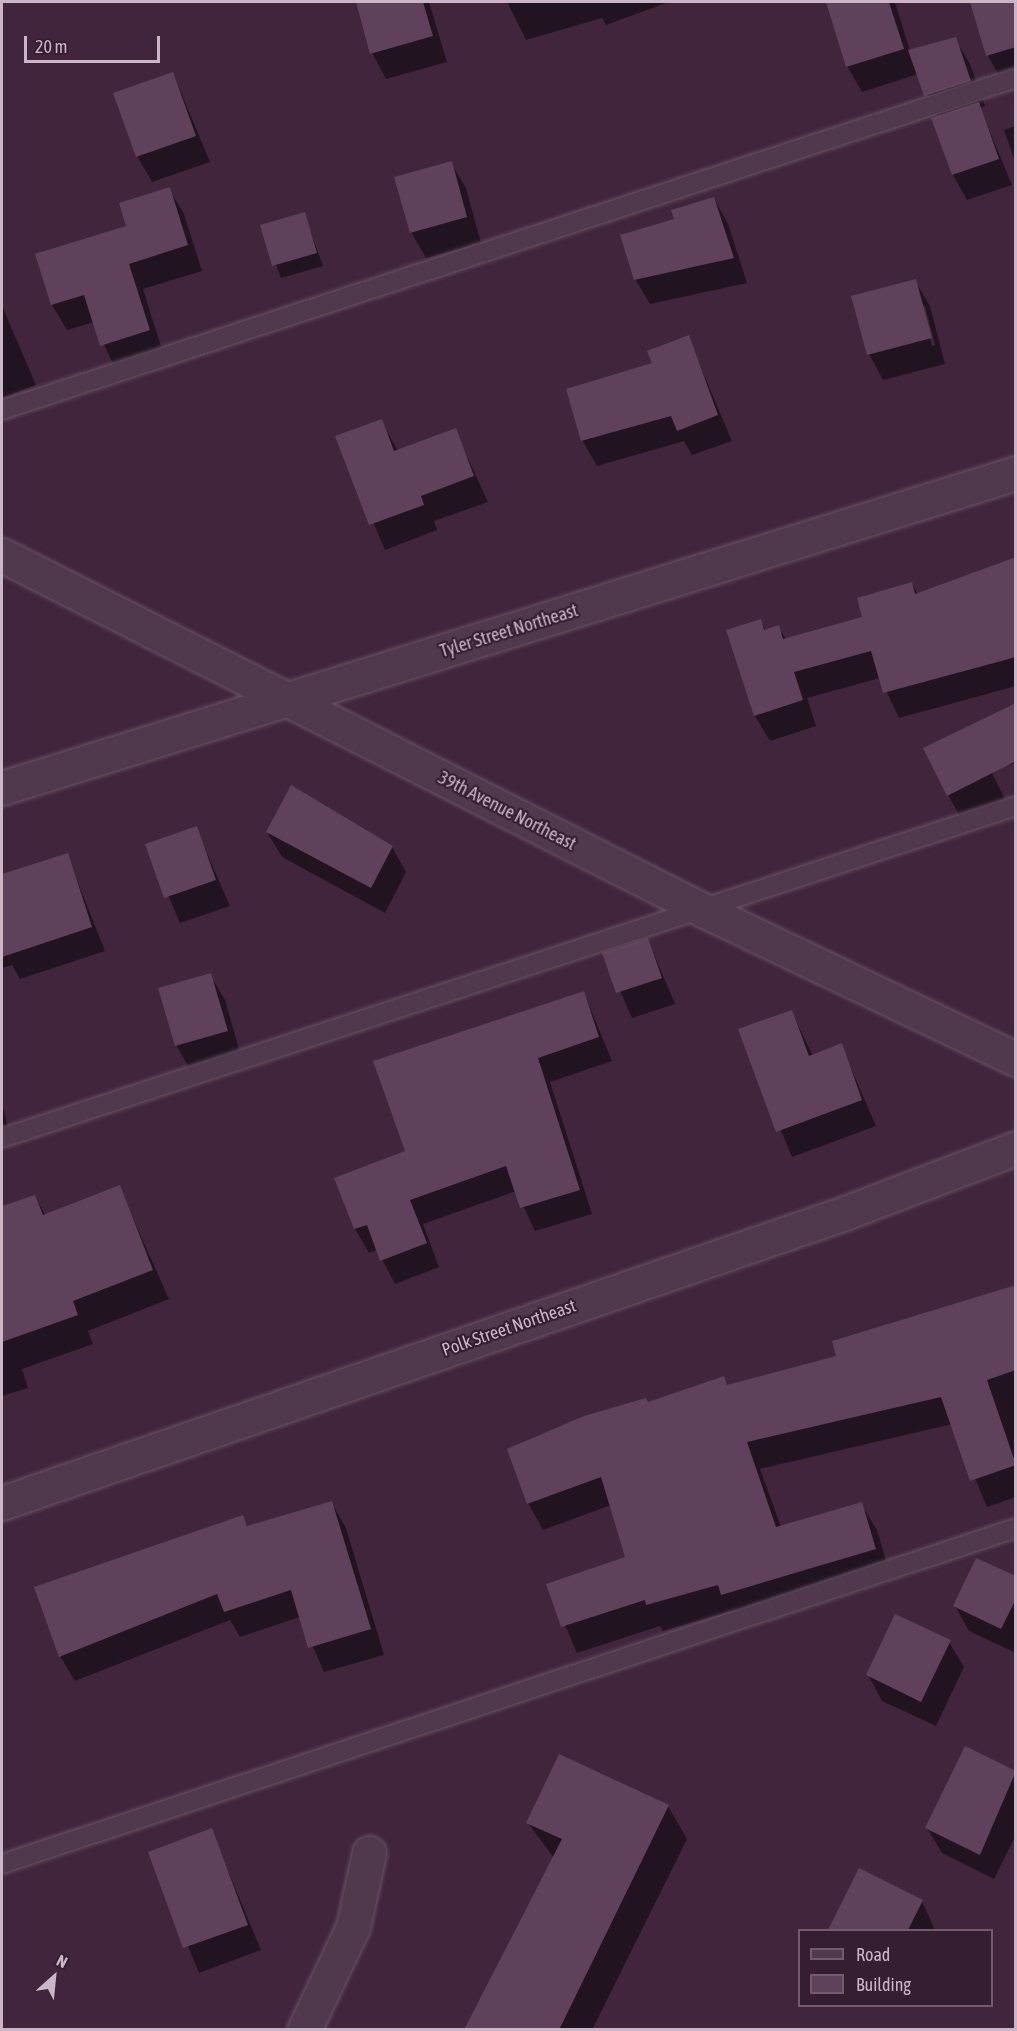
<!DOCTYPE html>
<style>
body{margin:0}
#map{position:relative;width:1017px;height:2031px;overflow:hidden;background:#40253d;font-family:"Asap Condensed",sans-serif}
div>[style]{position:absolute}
.shadow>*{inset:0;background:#0007}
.building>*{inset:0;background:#60415c}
.roads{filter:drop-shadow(0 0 2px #6a5467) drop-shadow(0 0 2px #6a5467)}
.lane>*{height:18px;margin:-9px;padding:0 9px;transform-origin:9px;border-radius:9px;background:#50394d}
.street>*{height:33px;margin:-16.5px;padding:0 16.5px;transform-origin:16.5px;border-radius:16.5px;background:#50394d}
span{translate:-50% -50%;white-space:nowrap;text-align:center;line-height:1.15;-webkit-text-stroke:4.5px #351e32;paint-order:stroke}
.street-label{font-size:18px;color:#cab6c7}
.frame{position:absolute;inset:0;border:3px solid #cab6c7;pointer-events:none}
.legend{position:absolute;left:798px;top:1929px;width:195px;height:78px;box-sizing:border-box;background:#351e32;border:2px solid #715b6e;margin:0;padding:8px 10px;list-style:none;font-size:18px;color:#cab6c7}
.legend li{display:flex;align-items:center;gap:12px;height:30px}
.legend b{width:30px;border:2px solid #715b6e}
.north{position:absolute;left:24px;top:1947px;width:60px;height:60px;-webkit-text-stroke:4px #351e32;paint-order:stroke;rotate:27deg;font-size:16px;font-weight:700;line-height:24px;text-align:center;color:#cab6c7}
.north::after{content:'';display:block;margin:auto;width:21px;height:27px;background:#cab6c7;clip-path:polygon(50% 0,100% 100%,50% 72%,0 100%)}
.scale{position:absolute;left:24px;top:36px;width:136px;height:27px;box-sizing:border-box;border:3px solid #cab6c7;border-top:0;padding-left:8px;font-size:18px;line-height:21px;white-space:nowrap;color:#cab6c7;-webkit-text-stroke:4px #351e32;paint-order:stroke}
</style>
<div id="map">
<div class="shadow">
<div style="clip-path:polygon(358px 2px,429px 2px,447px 62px,386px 79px,372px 53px)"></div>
<div style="clip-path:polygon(507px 2px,669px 2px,606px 25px,602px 18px,526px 40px)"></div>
<div style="clip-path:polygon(828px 2px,895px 2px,910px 51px,955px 39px,970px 64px,985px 106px,980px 108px,1012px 185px,967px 200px,953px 175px,933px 119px,938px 117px,918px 74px,862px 92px,847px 66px)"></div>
<div style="clip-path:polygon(971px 2px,1016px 2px,1016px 77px,1002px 81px,988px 56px)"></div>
<div style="clip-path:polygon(173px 73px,210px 162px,152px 182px,137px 156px)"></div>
<div style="clip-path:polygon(1016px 126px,1016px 164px,1004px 130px)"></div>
<div style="clip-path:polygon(451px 163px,466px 188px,481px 243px,426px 258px,411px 232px)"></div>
<div style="clip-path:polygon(169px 189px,184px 214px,202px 271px,143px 289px,164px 356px,116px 371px,94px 322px,67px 330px,52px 305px)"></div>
<div style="clip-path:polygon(714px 198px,728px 224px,747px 283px,650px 304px,635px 279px)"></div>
<div style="clip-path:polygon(304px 214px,323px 266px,281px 278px,262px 226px)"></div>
<div style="clip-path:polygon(evenodd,915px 281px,930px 306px,945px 364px,883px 380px,869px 354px,915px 281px,921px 306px,925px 306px,935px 345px,932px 346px,921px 306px)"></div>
<div style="clip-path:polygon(2px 306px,36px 385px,2px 398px)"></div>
<div style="clip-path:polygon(688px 337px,732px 441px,692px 455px,684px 441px,597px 466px,582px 440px,654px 364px)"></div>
<div style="clip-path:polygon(381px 421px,398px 451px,455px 430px,488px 502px,434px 521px,437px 530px,385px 550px,337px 437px)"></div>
<div style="clip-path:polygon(1016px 559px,1016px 686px,899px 718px,880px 678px,807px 698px,816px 726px,770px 741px,755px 716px,760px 621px,766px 631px,778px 627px,786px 639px,863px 618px,912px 584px,918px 595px)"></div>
<div style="clip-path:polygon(1016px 704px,1016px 763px,990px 769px,1005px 799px,962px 820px,948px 795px)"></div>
<div style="clip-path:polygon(196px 828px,230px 906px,180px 923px,147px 845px)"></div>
<div style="clip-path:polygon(267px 832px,392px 847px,406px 872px,385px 913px,282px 857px)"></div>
<div style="clip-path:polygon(67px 855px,105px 951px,20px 979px,12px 965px,2px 968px,2px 875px)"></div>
<div style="clip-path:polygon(648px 940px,675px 1004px,632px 1018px,604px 954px)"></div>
<div style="clip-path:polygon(210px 975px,225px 1000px,241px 1056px,191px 1071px,176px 1045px)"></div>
<div style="clip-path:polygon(584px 993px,612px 1061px,550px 1082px,592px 1214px,535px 1231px,516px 1191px,423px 1224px,439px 1267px,395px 1284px,377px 1250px,369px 1253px,355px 1229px,336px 1178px,407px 1152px)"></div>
<div style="clip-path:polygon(791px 1011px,813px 1056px,841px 1045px,876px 1126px,792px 1157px,740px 1030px)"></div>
<div style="clip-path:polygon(2px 1104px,10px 1134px,2px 1137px)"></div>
<div style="clip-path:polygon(119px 1187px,169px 1299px,88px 1331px,93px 1344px,22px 1369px,28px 1388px,2px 1396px,2px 1208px,35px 1197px,46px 1216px)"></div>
<div style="clip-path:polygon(1016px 1285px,1016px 1497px,987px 1507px,952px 1424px,760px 1469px,781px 1527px,861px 1504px,877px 1530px,890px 1575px,737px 1621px,732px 1611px,663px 1631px,660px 1626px,577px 1653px,548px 1585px,627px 1558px,611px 1505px,543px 1530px,528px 1503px,648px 1404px,723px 1378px,728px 1387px,838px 1357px)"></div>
<div style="clip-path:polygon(331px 1502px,346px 1528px,384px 1655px,324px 1672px,300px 1617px,240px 1637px,230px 1620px,75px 1681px,60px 1656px,243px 1517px,248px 1527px)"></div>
<div style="clip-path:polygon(1016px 1578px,1016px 1653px,969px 1631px,955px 1606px)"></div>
<div style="clip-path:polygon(949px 1642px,964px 1667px,936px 1726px,882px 1701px,868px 1675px)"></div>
<div style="clip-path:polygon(966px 1748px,1016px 1773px,1016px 1835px,994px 1879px,942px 1853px,927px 1828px)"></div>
<div style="clip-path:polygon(559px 1756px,668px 1806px,687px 1839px,592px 2030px,465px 2030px,554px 1858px,528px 1823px)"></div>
<div style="clip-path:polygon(211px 1830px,261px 1950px,199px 1973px,150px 1853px)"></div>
<div style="clip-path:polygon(860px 1870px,922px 1901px,935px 1930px,829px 1930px)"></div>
</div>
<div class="building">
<div style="clip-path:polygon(356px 2px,423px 2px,433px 36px,370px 54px)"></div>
<div style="clip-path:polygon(826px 2px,889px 2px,904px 49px,846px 67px)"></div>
<div style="clip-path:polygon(970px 2px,1016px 2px,1016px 47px,986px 56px)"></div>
<div style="clip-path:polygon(956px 37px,971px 81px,924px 96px,908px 50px)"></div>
<div style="clip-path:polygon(173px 72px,196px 136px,136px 157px,113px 93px)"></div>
<div style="clip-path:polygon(979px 102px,999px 159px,952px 175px,931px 118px)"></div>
<div style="clip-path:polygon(452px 161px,467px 217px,410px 233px,394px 177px)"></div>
<div style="clip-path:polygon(170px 187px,188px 245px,129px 264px,150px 330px,100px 346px,84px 295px,51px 305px,35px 254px,126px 226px,119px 203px)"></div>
<div style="clip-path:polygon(714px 197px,734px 258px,634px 280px,620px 235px,674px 219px,671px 210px)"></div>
<div style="clip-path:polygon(305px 212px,317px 253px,272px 266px,260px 225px)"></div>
<div style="clip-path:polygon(916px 279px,932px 338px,867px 355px,851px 296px)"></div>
<div style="clip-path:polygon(689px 335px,718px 415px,677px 431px,671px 416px,581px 441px,566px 389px,652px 363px,647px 351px)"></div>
<div style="clip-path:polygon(382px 419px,394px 451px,456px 428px,474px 476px,421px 496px,424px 505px,369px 525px,335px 436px)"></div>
<div style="clip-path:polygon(1016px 557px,1016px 657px,883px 693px,871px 651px,794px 672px,803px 700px,754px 716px,726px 630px,761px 619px,764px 630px,779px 625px,783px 639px,862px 617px,857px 598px,912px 582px,915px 594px)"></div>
<div style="clip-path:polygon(1016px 703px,1016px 761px,947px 796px,923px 748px)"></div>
<div style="clip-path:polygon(291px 785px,393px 846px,371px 888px,266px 832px)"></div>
<div style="clip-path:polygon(197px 826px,216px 880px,164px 898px,145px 844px)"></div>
<div style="clip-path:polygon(68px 853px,92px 927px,2px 957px,2px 874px)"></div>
<div style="clip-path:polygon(648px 938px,662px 978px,616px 993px,602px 953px)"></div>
<div style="clip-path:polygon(211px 973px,228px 1031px,175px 1046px,158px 988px)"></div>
<div style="clip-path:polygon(584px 991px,599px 1037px,538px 1058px,580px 1190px,520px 1208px,506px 1166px,410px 1200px,427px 1243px,380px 1261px,367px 1225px,354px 1229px,334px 1178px,405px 1151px,373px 1061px)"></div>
<div style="clip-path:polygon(792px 1010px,809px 1056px,842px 1043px,862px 1100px,776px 1132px,738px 1029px)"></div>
<div style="clip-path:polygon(120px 1185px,153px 1270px,73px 1301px,78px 1315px,2px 1342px,2px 1206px,35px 1195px,43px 1215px)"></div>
<div style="clip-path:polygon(1016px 1285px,1016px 1370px,987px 1380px,1016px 1465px,970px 1481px,941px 1397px,747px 1442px,776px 1527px,862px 1502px,876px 1549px,721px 1595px,718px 1585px,646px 1605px,645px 1600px,561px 1627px,546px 1584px,625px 1557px,601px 1477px,527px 1504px,507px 1449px,584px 1416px,646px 1398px,648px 1402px,724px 1376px,727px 1385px,836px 1356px,832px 1341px)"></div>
<div style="clip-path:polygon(332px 1501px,371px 1629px,308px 1648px,291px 1590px,224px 1612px,217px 1594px,59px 1657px,34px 1587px,243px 1515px,247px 1526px)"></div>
<div style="clip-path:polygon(976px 1558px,1016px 1576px,1016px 1599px,1001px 1629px,953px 1606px)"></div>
<div style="clip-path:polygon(895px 1614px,951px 1640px,921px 1702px,866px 1675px)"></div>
<div style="clip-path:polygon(965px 1746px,1016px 1771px,980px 1855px,925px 1828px)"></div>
<div style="clip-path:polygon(559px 1754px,669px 1805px,559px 2030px,464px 2030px,562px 1839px,526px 1823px)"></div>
<div style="clip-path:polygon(212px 1828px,248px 1925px,183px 1948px,148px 1852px)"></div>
<div style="clip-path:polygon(859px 1868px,923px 1900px,908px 1930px,828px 1930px)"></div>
</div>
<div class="roads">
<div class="lane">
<div style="left:2px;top:410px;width:1067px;rotate:-18.13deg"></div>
<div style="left:2px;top:1138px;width:1067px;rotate:-18.13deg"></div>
<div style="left:2px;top:1864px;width:1068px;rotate:-18.33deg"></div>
</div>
<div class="street">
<div style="left:2px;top:555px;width:786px;rotate:26.86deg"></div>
<div style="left:703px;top:910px;width:347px;rotate:25.5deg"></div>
<div style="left:2px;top:788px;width:1062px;rotate:-17.26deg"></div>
<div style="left:2px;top:1503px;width:891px;rotate:-18.98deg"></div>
<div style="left:845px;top:1213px;width:183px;rotate:-20.8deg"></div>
<div style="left:304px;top:2030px;width:114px;rotate:-64.6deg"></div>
<div style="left:353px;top:1927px;width:76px;rotate:-77.8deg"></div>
</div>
</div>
<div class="street-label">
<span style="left:509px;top:631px;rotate:-17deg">Tyler Street Northeast</span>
<span style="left:507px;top:811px;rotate:27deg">39th Avenue Northeast</span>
<span style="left:509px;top:1328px;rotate:-19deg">Polk Street Northeast</span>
</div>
<div class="frame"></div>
<ul class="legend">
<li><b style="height:8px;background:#50394d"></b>Road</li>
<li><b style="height:16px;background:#60415c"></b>Building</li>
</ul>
<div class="north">N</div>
<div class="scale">20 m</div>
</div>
